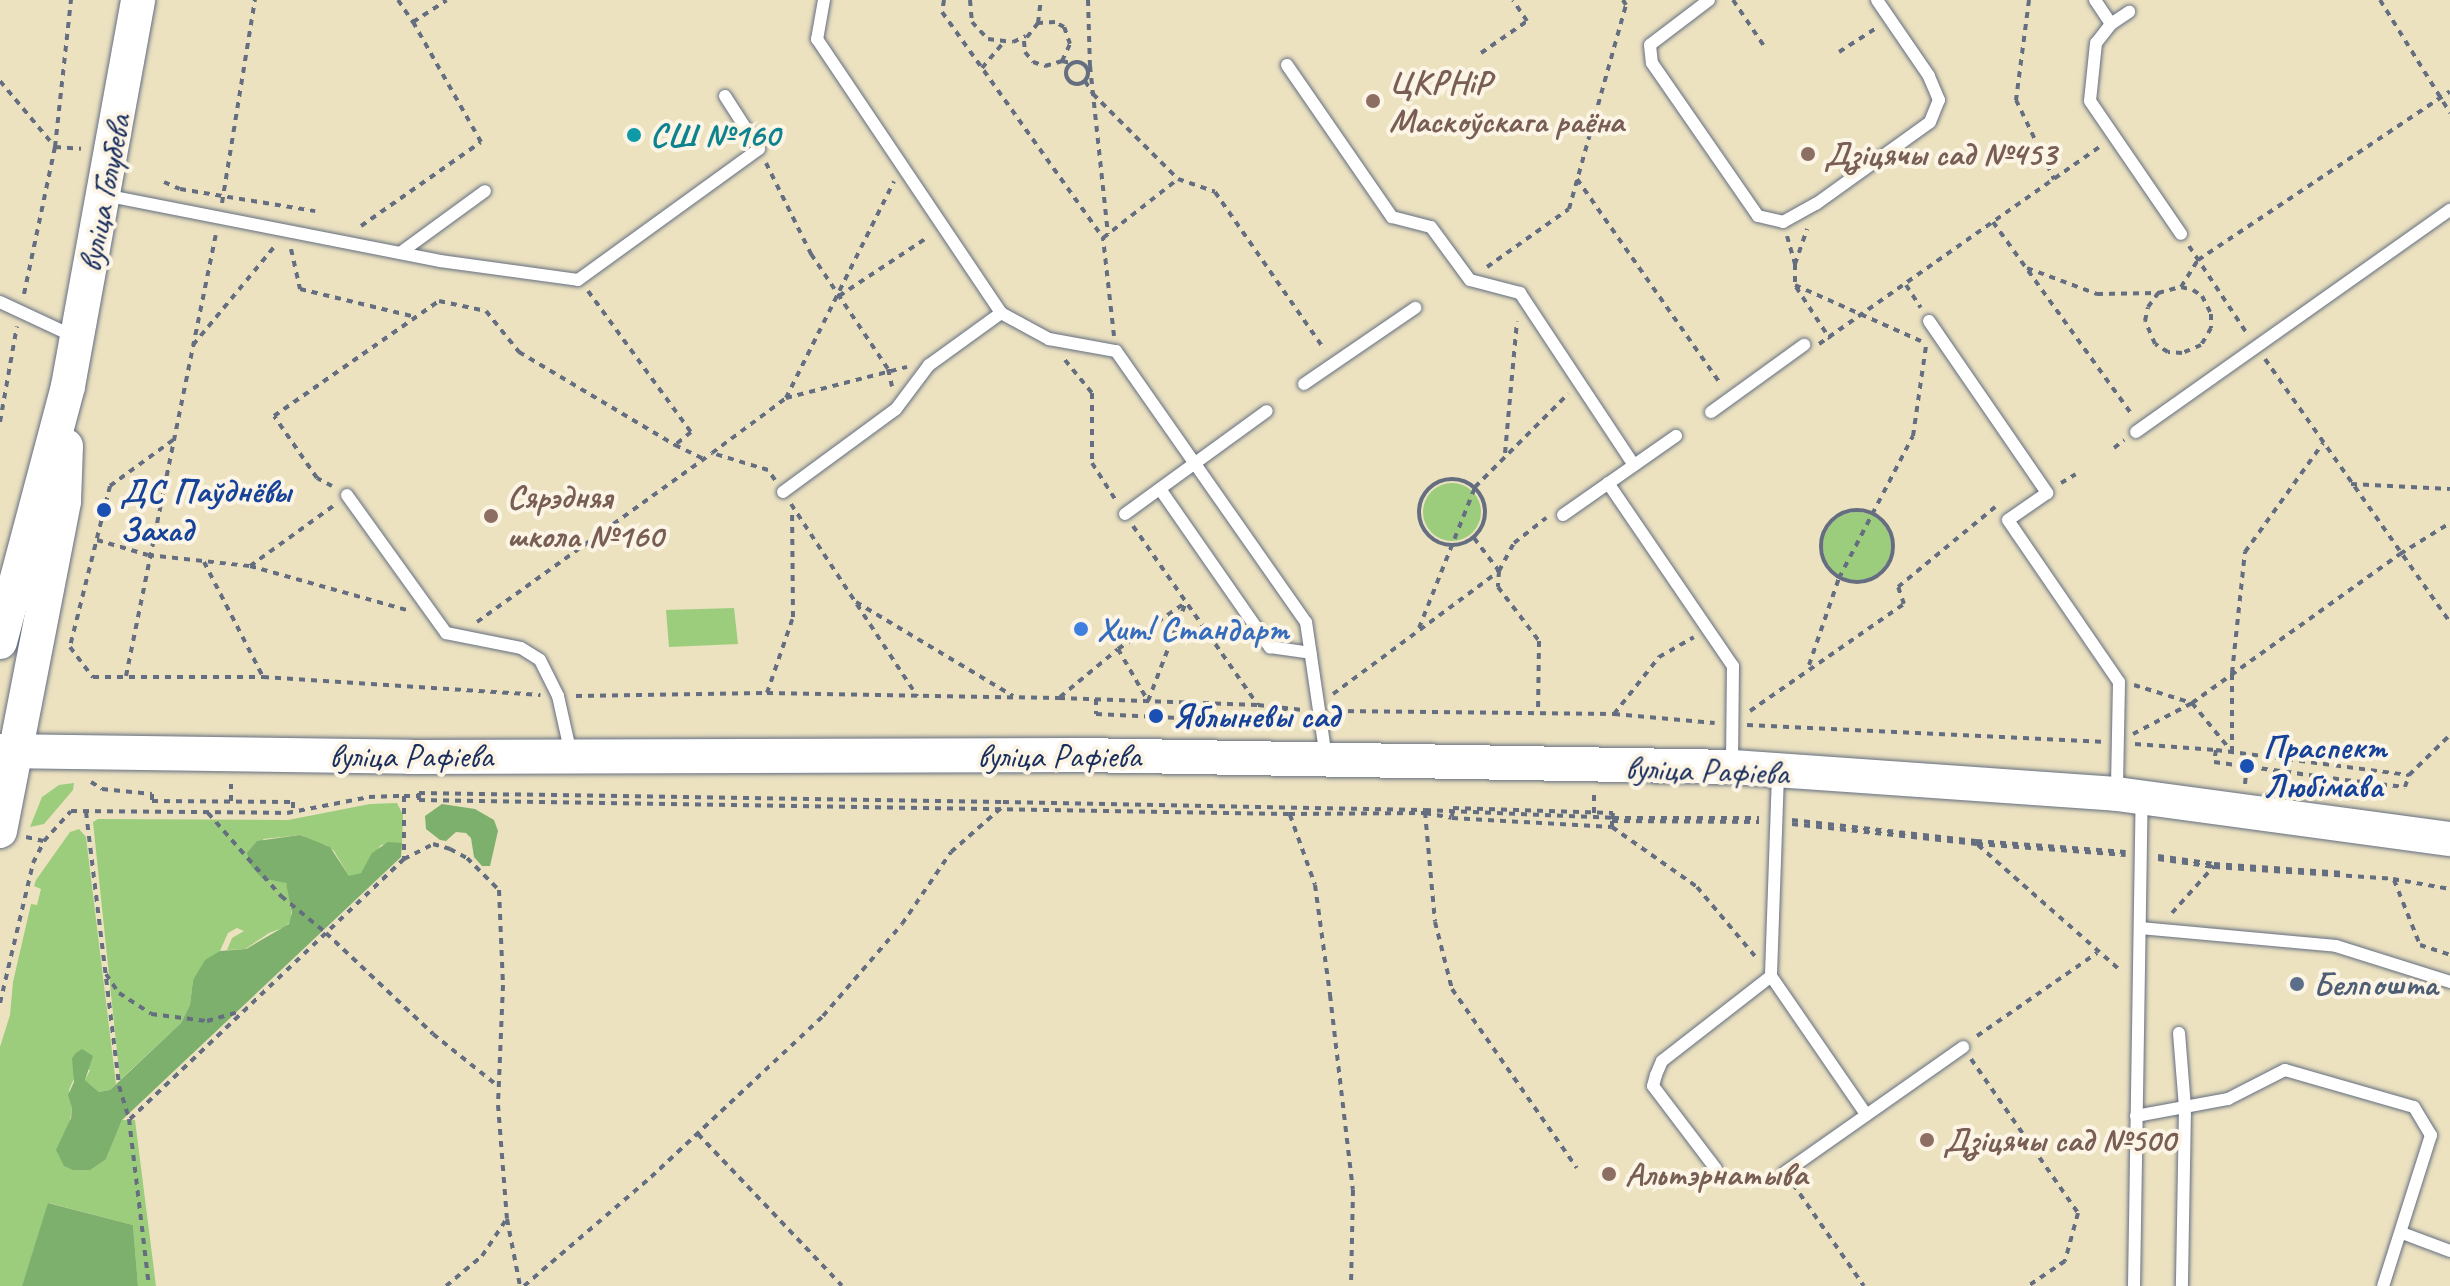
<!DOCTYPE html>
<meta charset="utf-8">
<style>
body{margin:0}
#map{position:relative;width:2450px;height:1286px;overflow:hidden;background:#ece2c0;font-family:Caveat,sans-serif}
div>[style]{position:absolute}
.green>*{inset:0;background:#9bcd7d}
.round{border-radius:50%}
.forest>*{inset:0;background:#7cb06c}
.path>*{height:4px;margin-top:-2px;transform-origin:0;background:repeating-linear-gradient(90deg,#646e80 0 6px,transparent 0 12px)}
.path>.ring{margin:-2px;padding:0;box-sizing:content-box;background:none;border:4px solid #646e80;border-radius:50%}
.roads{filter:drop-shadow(0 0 2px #646e80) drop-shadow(0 0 2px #646e80)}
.service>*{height:12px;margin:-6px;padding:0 6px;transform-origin:6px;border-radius:6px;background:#fff}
.secondary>*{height:34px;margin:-17px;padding:0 17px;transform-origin:17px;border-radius:17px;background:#fff}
.dots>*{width:22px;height:22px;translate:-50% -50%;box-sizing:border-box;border:4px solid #fcf5e5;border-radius:50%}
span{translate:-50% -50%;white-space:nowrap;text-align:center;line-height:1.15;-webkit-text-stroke:8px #fcf5e5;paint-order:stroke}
.education-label{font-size:34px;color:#785e54;font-weight:700}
.left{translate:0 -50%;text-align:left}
.culture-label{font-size:34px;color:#0d838f;font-weight:700}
.street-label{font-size:34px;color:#1b2f5e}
.transit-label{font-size:34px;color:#164399;font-weight:700}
.shop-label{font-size:34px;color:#366cbe;font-weight:700}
.service-label{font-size:34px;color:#4e5e75;font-weight:700}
</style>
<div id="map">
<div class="green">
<div class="round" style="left:1423px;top:483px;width:58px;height:58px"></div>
<div class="round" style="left:1823px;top:512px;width:68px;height:68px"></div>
<div style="clip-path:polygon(734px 608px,738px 644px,669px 647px,666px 610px)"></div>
<div style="clip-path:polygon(74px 783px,73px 790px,44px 824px,30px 827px,42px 797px,59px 785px)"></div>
<div style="clip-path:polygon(397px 803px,403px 815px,402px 843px,381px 845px,361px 873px,354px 877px,349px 876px,334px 851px,326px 845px,316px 844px,301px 835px,263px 839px,289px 890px,292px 920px,285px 927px,269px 933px,245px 949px,227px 950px,232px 938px,244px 931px,237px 928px,228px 933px,220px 951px,193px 980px,190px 1005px,181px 1023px,120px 1080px,93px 822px,98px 819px,288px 820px,370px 804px)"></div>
<div style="clip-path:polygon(79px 829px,86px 837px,116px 1084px,110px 1090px,99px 1092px,85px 1080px,90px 1070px,73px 1066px,76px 1074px,69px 1090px,72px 1108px,69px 1126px,106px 1159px,122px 1120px,135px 1120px,156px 1286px,138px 1286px,133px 1225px,49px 1203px,22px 1286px,0 1286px,0 1047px,10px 1015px,13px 982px,31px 904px,37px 905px,41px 889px,34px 886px,36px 880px,70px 832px)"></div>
</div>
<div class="forest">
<div style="clip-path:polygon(442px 804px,475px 809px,494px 820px,498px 831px,490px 866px,482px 866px,474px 857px,471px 838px,466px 833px,456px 832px,446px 841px,440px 840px,426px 829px,425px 816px)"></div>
<div style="clip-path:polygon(300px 835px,330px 847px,349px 876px,361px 873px,372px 853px,388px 842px,402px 843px,401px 857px,122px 1120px,106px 1159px,90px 1170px,73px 1170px,64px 1166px,56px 1150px,71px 1118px,72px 1108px,68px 1095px,74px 1082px,72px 1058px,76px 1053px,82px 1049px,93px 1056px,85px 1080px,99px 1092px,110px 1090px,181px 1023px,190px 1005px,193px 980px,205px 960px,220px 951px,246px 949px,289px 924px,292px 913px,286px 883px,262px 878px,251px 866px,247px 853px,257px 841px)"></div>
<div style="clip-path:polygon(48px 1203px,133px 1225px,138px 1286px,22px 1286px)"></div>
</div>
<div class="path">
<div style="left:398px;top:0;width:27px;rotate:56deg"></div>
<div style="left:413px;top:22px;width:40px;rotate:-32.9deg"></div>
<div style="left:944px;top:0;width:12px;rotate:99deg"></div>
<div style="left:942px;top:12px;width:277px;rotate:54.5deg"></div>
<div style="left:970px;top:0;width:22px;rotate:85deg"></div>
<div style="left:972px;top:22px;width:23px;rotate:47deg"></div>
<div style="left:988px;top:39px;width:25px;rotate:7deg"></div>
<div style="left:1013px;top:42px;width:14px;rotate:-25deg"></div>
<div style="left:1088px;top:0;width:66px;rotate:88.3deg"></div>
<div style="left:1090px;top:66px;width:169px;rotate:83.9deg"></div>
<div style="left:1733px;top:0;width:55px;rotate:56deg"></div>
<div style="left:2029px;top:0;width:101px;rotate:97.4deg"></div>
<div style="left:2016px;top:100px;width:88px;rotate:64.3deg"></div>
<div style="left:2380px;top:0;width:133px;rotate:58.2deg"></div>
<div style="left:1038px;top:23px;width:23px;rotate:-83deg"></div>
<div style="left:1839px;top:52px;width:46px;rotate:-32.7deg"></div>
<div style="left:1481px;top:53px;width:56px;rotate:-34.8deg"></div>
<div style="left:1527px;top:21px;width:25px;rotate:-124deg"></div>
<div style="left:1062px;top:61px;width:19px;rotate:-65deg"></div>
<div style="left:1070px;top:44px;width:18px;rotate:-109deg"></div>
<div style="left:1064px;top:27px;width:10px;rotate:-151deg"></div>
<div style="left:1055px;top:22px;width:17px;rotate:177deg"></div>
<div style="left:1038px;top:23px;width:23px;rotate:128deg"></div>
<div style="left:1024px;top:41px;width:11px;rotate:85deg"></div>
<div style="left:1025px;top:52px;width:13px;rotate:51deg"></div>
<div style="left:1033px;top:62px;width:13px;rotate:18deg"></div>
<div style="left:1045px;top:66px;width:18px;rotate:-16deg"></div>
<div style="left:1062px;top:61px;width:9px;rotate:13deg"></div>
<div class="ring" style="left:1066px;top:62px;width:18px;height:18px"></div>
<div style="left:982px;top:68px;width:33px;rotate:-50deg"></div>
<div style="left:0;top:81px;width:86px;rotate:50.2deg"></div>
<div style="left:55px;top:147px;width:26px;rotate:4deg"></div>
<div style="left:1085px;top:81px;width:15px;rotate:58deg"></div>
<div style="left:1093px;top:94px;width:120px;rotate:45deg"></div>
<div style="left:766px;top:163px;width:102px;rotate:63.7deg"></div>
<div style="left:811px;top:254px;width:138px;rotate:56.2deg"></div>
<div style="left:888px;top:369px;width:18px;rotate:77deg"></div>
<div style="left:1577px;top:179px;width:249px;rotate:55deg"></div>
<div style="left:164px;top:182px;width:17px;rotate:24deg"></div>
<div style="left:180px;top:189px;width:137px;rotate:9.3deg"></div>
<div style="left:222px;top:203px;width:206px;rotate:-80.8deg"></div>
<div style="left:1993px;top:222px;width:238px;rotate:54.2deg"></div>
<div style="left:361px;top:226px;width:146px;rotate:-35deg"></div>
<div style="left:481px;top:142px;width:138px;rotate:-119.5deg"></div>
<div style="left:1787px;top:236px;width:29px;rotate:74deg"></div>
<div style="left:1795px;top:264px;width:37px;rotate:-71deg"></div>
<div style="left:2189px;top:246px;width:103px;rotate:56.5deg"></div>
<div style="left:291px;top:249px;width:41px;rotate:77.3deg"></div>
<div style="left:300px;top:289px;width:119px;rotate:13.6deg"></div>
<div style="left:1795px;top:264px;width:21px;rotate:90deg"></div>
<div style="left:1795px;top:285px;width:138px;rotate:24deg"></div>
<div style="left:1487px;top:267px;width:100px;rotate:-35.3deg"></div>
<div style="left:1569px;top:209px;width:212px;rotate:-74.4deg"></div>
<div style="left:1626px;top:5px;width:6px;rotate:-121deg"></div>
<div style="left:2027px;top:268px;width:75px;rotate:20.4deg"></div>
<div style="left:2097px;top:294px;width:61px;rotate:-0.9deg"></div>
<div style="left:2158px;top:293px;width:24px;rotate:-15deg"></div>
<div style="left:2181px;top:287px;width:12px;rotate:14deg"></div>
<div style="left:2193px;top:290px;width:11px;rotate:34deg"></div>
<div style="left:2202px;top:296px;width:20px;rotate:63deg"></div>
<div style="left:2211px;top:314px;width:14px;rotate:90deg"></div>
<div style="left:2211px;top:328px;width:20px;rotate:120deg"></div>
<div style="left:2201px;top:345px;width:21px;rotate:157deg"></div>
<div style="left:2182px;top:353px;width:14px;rotate:-176deg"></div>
<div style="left:2168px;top:352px;width:15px;rotate:-148deg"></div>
<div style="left:2155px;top:344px;width:25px;rotate:-113deg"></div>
<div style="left:2145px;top:321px;width:14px;rotate:-78deg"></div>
<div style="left:2148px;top:307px;width:17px;rotate:-54deg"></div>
<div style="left:1906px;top:285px;width:27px;rotate:57deg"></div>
<div style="left:1796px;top:287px;width:62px;rotate:56.8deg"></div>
<div style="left:2181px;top:287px;width:32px;rotate:-58deg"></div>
<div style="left:2198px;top:260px;width:303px;rotate:-33.8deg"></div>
<div style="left:588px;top:291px;width:175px;rotate:53.9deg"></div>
<div style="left:691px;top:432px;width:21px;rotate:141deg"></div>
<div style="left:24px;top:294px;width:150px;rotate:-78.1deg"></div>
<div style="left:55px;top:147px;width:148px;rotate:-83.8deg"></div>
<div style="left:839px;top:296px;width:107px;rotate:-33.5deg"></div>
<div style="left:1114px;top:336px;width:99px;rotate:-96.4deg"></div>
<div style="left:1103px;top:238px;width:95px;rotate:-38.2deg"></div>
<div style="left:1178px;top:179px;width:39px;rotate:19deg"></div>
<div style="left:1215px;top:192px;width:191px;rotate:55.2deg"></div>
<div style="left:1819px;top:344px;width:342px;rotate:-35.1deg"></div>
<div style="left:193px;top:345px;width:127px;rotate:-50.4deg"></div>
<div style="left:2265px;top:359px;width:322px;rotate:54.9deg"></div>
<div style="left:1065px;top:360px;width:43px;rotate:50.7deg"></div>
<div style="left:1092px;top:393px;width:70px;rotate:90deg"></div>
<div style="left:1092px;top:463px;width:43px;rotate:57.4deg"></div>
<div style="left:786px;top:398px;width:242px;rotate:-63.5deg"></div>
<div style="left:0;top:422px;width:97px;rotate:-80deg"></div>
<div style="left:173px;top:440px;width:78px;rotate:143.9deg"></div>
<div style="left:110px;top:486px;width:166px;rotate:104deg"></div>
<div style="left:70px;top:647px;width:38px;rotate:53deg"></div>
<div style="left:93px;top:677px;width:170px"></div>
<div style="left:263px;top:677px;width:278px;rotate:3.7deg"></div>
<div style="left:2114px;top:448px;width:13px;rotate:-39deg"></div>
<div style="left:1505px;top:453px;width:132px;rotate:-84.8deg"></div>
<div class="ring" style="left:1419px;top:479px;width:62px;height:62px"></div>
<div style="left:775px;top:480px;width:12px;rotate:-125deg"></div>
<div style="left:768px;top:470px;width:59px;rotate:-163.1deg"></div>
<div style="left:712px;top:453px;width:92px;rotate:-36.6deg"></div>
<div style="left:786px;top:398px;width:125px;rotate:-14.4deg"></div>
<div style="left:2061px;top:483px;width:17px;rotate:-31deg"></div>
<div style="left:2351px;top:484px;width:99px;rotate:2.9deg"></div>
<div style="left:332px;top:486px;width:17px;rotate:-152deg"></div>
<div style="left:317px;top:478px;width:75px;rotate:-124.7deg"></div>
<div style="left:274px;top:416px;width:201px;rotate:-34.9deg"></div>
<div style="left:439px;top:301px;width:48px;rotate:12deg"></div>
<div style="left:486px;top:311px;width:53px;rotate:51.2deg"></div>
<div style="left:519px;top:352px;width:182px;rotate:30.8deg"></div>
<div style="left:675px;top:445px;width:32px;rotate:26deg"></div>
<div style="left:791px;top:504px;width:230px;rotate:56.7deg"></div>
<div class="ring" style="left:1821px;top:510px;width:68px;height:68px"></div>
<div style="left:1133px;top:526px;width:218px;rotate:55.1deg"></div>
<div style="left:1474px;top:538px;width:41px;rotate:52.9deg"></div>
<div style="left:1499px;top:571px;width:16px;rotate:94deg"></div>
<div style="left:1498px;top:587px;width:68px;rotate:52.8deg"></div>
<div style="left:1539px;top:641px;width:71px;rotate:90.8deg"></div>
<div style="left:97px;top:540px;width:53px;rotate:16.4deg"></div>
<div style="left:148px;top:555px;width:103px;rotate:6.2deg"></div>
<div style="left:250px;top:566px;width:166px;rotate:15.7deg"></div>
<div style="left:204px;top:562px;width:129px;rotate:62.8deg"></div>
<div style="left:250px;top:566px;width:106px;rotate:-35.8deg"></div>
<div style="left:856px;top:602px;width:183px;rotate:30.9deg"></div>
<div style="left:477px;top:622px;width:289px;rotate:-35.7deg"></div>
<div style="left:1419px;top:628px;width:152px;rotate:-68.3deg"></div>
<div style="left:1475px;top:487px;width:132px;rotate:-45deg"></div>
<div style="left:1118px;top:649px;width:81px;rotate:-34.5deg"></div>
<div style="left:1809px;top:665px;width:92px;rotate:-71deg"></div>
<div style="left:1839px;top:578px;width:160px;rotate:-62.5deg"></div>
<div style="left:1913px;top:436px;width:91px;rotate:-81.8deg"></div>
<div style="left:126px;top:676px;width:450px;rotate:-78.5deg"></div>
<div style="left:2134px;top:685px;width:61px;rotate:17.2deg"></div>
<div style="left:2192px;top:703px;width:63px;rotate:50.8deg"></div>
<div style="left:2232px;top:752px;width:79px;rotate:-90deg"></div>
<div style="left:2232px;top:673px;width:122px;rotate:-83.9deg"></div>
<div style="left:2245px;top:552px;width:134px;rotate:-54.4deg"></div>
<div style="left:767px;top:693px;width:80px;rotate:-71.1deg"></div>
<div style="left:793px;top:617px;width:108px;rotate:-90.5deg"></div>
<div style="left:1333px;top:694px;width:207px;rotate:-36.5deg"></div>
<div style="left:1499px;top:571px;width:32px;rotate:-62deg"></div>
<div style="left:1514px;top:543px;width:41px;rotate:-38deg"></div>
<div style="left:576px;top:696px;width:191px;rotate:-0.9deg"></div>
<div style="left:767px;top:693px;width:292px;rotate:1deg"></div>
<div style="left:1059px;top:698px;width:199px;rotate:2deg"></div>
<div style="left:1258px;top:705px;width:45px;rotate:6.3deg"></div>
<div style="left:1060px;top:697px;width:75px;rotate:-39.6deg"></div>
<div style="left:1118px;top:649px;width:60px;rotate:60deg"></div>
<div style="left:1148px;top:701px;width:106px;rotate:-69deg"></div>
<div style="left:1096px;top:699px;width:15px;rotate:90deg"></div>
<div style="left:1096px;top:714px;width:187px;rotate:2.8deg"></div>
<div style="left:1283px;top:723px;width:15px;rotate:-82deg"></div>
<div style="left:1336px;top:711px;width:278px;rotate:0.6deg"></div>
<div style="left:1614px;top:714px;width:101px;rotate:5.1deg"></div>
<div style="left:1750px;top:711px;width:188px;rotate:-34.8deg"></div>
<div style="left:1904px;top:604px;width:18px;rotate:-109deg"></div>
<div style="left:1898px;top:587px;width:126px;rotate:-39.5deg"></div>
<div style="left:1614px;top:714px;width:73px;rotate:-51.7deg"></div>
<div style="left:1659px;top:657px;width:40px;rotate:-29.7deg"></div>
<div style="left:1747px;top:725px;width:355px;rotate:2.7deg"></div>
<div style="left:2133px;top:734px;width:67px;rotate:-27.7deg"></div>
<div style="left:2192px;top:703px;width:256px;rotate:-35.6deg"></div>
<div style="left:2400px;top:554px;width:59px;rotate:-31.8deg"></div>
<div style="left:2135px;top:744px;width:81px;rotate:4.2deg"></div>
<div style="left:2216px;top:750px;width:195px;rotate:7.4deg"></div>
<div style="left:2409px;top:775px;width:57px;rotate:-44.3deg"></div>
<div style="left:2216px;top:750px;width:12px;rotate:99deg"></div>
<div style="left:2214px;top:762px;width:132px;rotate:7.8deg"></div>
<div style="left:2345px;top:780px;width:60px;rotate:6.7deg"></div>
<div style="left:2405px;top:787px;width:13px;rotate:-72deg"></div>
<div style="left:91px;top:782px;width:13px;rotate:32deg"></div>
<div style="left:102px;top:789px;width:50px;rotate:5.7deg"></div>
<div style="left:152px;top:794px;width:7px;rotate:90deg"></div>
<div style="left:152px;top:801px;width:141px;rotate:0.4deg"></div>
<div style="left:293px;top:802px;width:10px;rotate:90deg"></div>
<div style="left:2245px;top:784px;width:18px;rotate:-84deg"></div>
<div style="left:404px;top:796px;width:63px;rotate:90deg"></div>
<div style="left:404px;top:859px;width:33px;rotate:-27deg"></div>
<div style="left:433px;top:844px;width:18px;rotate:16deg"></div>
<div style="left:450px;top:849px;width:19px;rotate:28deg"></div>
<div style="left:467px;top:858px;width:45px;rotate:45deg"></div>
<div style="left:499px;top:890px;width:95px;rotate:87.6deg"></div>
<div style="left:503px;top:985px;width:120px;rotate:92.4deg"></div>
<div style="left:498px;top:1105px;width:114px;rotate:85.5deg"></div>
<div style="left:507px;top:1219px;width:68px;rotate:79deg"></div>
<div style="left:419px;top:796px;width:3px;rotate:-90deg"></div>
<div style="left:419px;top:793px;width:584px;rotate:0.88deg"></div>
<div style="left:1003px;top:802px;width:422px;rotate:1.1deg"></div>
<div style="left:1425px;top:810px;width:188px;rotate:2.4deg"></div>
<div style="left:1613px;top:818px;width:146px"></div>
<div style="left:231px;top:801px;width:17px;rotate:-90deg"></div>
<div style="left:86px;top:812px;width:276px;rotate:83.1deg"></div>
<div style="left:119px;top:1086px;width:34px;rotate:73deg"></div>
<div style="left:129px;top:1119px;width:168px;rotate:83.2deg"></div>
<div style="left:1425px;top:812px;width:110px;rotate:84.8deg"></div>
<div style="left:1435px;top:922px;width:69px;rotate:75.8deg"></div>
<div style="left:1452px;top:989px;width:218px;rotate:55.1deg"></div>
<div style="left:208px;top:813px;width:111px;rotate:48.7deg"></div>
<div style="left:281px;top:896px;width:58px;rotate:39.4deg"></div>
<div style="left:326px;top:933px;width:147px;rotate:43.3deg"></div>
<div style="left:433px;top:1034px;width:83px;rotate:38.7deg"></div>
<div style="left:1594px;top:813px;width:22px;rotate:-90deg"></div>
<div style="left:1290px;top:815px;width:74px;rotate:70.3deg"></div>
<div style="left:1315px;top:885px;width:111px;rotate:82.2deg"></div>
<div style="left:1330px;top:995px;width:196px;rotate:83.3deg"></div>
<div style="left:1353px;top:1190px;width:96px;rotate:91.2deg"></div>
<div style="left:1452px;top:816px;width:8px;rotate:-83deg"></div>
<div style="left:1453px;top:808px;width:160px;rotate:1.8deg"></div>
<div style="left:1613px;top:813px;width:7px;rotate:98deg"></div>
<div style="left:1792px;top:820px;width:185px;rotate:6.5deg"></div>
<div style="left:1976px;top:841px;width:150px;rotate:4.2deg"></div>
<div style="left:1792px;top:824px;width:186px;rotate:6.2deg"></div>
<div style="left:1977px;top:844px;width:149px;rotate:4.2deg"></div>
<div style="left:1612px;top:827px;width:104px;rotate:35.2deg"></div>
<div style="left:1697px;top:887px;width:90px;rotate:50deg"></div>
<div style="left:26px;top:837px;width:18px;rotate:13deg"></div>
<div style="left:44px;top:841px;width:40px;rotate:-48deg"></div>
<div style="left:71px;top:811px;width:216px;rotate:0.5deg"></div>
<div style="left:287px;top:813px;width:84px;rotate:-11deg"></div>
<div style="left:369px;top:797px;width:35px;rotate:-2deg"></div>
<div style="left:404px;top:796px;width:15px"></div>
<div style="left:419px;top:796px;width:4px;rotate:90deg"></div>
<div style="left:419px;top:800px;width:870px;rotate:0.92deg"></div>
<div style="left:1289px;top:814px;width:136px;rotate:-0.4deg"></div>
<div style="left:1425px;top:813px;width:27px;rotate:10deg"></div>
<div style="left:1452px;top:818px;width:160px;rotate:3.2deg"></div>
<div style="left:1612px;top:827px;width:6px;rotate:-90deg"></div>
<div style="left:1612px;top:821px;width:147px;rotate:0.4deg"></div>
<div style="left:1978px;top:845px;width:191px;rotate:41.4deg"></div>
<div style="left:2158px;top:856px;width:57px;rotate:8.1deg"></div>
<div style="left:2214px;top:864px;width:131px;rotate:3.9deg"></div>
<div style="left:2158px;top:859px;width:57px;rotate:8.1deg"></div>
<div style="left:2214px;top:867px;width:179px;rotate:3.8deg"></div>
<div style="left:2393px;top:879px;width:58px;rotate:10deg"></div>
<div style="left:2394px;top:880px;width:70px;rotate:68.2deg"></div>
<div style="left:2420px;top:945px;width:32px;rotate:18deg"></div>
<div style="left:2172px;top:913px;width:63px;rotate:-48.2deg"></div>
<div style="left:106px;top:974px;width:23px;rotate:56deg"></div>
<div style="left:119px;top:993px;width:38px;rotate:33deg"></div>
<div style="left:151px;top:1014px;width:56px;rotate:7.1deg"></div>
<div style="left:207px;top:1021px;width:36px;rotate:-16deg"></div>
<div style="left:0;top:1003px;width:144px;rotate:-76.7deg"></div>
<div style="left:33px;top:863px;width:25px;rotate:-63deg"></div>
<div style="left:1977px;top:1036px;width:146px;rotate:-34.7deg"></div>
<div style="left:1971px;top:1059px;width:188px;rotate:55.2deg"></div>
<div style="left:2078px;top:1213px;width:50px;rotate:105.2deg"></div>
<div style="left:2065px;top:1261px;width:45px;rotate:146deg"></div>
<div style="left:130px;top:1119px;width:378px;rotate:-43.5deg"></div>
<div style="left:698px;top:1134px;width:209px;rotate:46.5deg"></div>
<div style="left:1793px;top:1184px;width:124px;rotate:55.2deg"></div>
<div style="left:446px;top:1286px;width:47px;rotate:-39.8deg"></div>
<div style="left:482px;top:1256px;width:43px;rotate:-56.3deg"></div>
<div style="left:524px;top:1286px;width:167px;rotate:-40.6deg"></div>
<div style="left:651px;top:1177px;width:236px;rotate:-43.1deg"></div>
<div style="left:823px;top:1016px;width:121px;rotate:-49.3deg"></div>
<div style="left:902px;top:924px;width:87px;rotate:-55.8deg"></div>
<div style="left:951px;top:852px;width:67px;rotate:-41.3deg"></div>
</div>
<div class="roads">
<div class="service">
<div style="left:824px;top:0;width:40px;rotate:100deg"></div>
<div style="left:817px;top:39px;width:330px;rotate:56.1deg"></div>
<div style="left:1001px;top:313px;width:55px;rotate:28.4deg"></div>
<div style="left:1049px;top:339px;width:68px;rotate:10.2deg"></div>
<div style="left:1116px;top:351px;width:331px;rotate:55deg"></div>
<div style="left:1306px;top:622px;width:137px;rotate:81.6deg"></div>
<div style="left:1709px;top:0;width:74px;rotate:142.7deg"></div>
<div style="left:1650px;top:45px;width:18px;rotate:84deg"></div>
<div style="left:1652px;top:63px;width:186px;rotate:55.3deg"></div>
<div style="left:1758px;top:216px;width:26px;rotate:13deg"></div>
<div style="left:1783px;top:222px;width:38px;rotate:-29deg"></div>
<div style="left:1816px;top:204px;width:140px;rotate:-35.7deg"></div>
<div style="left:1930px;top:122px;width:24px;rotate:-68deg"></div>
<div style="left:1939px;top:100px;width:26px;rotate:-113deg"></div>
<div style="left:1929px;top:76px;width:92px;rotate:-124.4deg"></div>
<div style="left:2095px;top:0;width:29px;rotate:56deg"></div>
<div style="left:2111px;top:24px;width:24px;rotate:128deg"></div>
<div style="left:2096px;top:43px;width:58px;rotate:95.9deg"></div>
<div style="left:2090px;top:101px;width:161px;rotate:55.6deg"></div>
<div style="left:2111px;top:24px;width:22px;rotate:-34deg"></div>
<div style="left:1287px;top:65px;width:185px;rotate:55.4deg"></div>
<div style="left:1392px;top:217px;width:40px;rotate:14.4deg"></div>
<div style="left:1431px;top:227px;width:66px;rotate:53.7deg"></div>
<div style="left:1470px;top:280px;width:52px;rotate:14.6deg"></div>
<div style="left:1520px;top:293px;width:206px;rotate:56.5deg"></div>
<div style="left:104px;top:195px;width:342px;rotate:11.1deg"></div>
<div style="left:440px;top:261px;width:139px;rotate:7.8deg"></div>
<div style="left:578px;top:280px;width:223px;rotate:-35.9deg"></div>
<div style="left:759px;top:149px;width:63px;rotate:-122.7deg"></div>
<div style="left:400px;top:253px;width:105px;rotate:-36.1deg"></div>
<div style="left:0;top:302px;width:81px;rotate:25deg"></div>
<div style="left:1929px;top:321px;width:209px;rotate:55.5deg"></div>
<div style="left:2047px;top:493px;width:47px;rotate:145.3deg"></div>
<div style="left:2008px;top:520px;width:196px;rotate:55.6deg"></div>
<div style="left:2119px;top:682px;width:108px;rotate:91.1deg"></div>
<div style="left:1304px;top:384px;width:135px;rotate:-34.4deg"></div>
<div style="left:1711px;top:412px;width:115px;rotate:-35.8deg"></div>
<div style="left:2136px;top:432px;width:385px;rotate:-35.3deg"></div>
<div style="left:1608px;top:483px;width:222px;rotate:55.7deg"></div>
<div style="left:1733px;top:666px;width:99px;rotate:90.6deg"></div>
<div style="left:1160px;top:489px;width:193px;rotate:55.2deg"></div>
<div style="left:1270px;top:647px;width:41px;rotate:8.3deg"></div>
<div style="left:783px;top:492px;width:140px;rotate:-36.3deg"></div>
<div style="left:896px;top:409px;width:55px;rotate:-53.1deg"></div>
<div style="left:929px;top:365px;width:89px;rotate:-35.8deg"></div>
<div style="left:347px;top:495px;width:170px;rotate:54.3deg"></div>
<div style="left:446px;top:633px;width:76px;rotate:11.3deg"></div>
<div style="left:521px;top:648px;width:22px;rotate:32deg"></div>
<div style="left:540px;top:660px;width:40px;rotate:63.4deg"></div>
<div style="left:558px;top:696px;width:59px;rotate:77.4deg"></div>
<div style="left:1125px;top:514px;width:175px;rotate:-36deg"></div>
<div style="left:1563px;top:515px;width:138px;rotate:-35deg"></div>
<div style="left:1778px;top:774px;width:202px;rotate:92deg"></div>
<div style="left:1771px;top:976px;width:168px;rotate:55.5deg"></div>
<div style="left:2140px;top:928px;width:197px;rotate:5.2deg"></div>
<div style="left:2336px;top:946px;width:120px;rotate:17.5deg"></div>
<div style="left:2179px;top:1033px;width:75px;rotate:85.4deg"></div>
<div style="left:2185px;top:1108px;width:178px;rotate:91deg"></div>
<div style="left:2136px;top:1116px;width:94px;rotate:-10.5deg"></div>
<div style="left:2228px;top:1099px;width:64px;rotate:-27deg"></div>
<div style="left:2285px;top:1070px;width:134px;rotate:16deg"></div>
<div style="left:2414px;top:1107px;width:33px;rotate:59deg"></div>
<div style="left:2431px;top:1135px;width:158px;rotate:107.6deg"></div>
<div style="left:1716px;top:1169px;width:104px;rotate:-127.2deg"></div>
<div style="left:1653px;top:1086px;width:11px;rotate:-75deg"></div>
<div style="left:1656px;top:1075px;width:15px;rotate:-67deg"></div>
<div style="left:1662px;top:1061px;width:138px;rotate:-37.9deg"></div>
<div style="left:1784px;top:1173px;width:219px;rotate:-35.1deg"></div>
<div style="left:2402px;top:1233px;width:51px;rotate:20.6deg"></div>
<div style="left:2134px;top:1286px;width:485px;rotate:-89.1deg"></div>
</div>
<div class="secondary">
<div style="left:0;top:642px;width:265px;rotate:-75.1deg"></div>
<div style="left:68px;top:386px;width:392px;rotate:-79.7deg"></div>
<div style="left:0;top:751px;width:410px;rotate:0.8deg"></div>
<div style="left:410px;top:757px;width:670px;rotate:-0.17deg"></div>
<div style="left:1080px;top:755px;width:652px;rotate:1.05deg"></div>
<div style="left:1732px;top:767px;width:386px;rotate:4deg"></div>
<div style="left:2117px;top:794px;width:336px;rotate:7.7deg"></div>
<div style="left:0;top:831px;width:336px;rotate:-79deg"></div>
<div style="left:64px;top:501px;width:55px;rotate:-87.9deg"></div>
</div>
</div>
<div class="dots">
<div style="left:1373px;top:101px;background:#8d6e63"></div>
<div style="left:634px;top:135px;background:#0f9aa8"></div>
<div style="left:1808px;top:154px;background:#8d6e63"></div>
<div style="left:104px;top:510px;background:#1a4fb4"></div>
<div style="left:491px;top:516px;background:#8d6e63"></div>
<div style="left:1081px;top:629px;background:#3f7fe0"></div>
<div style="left:1156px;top:716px;background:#1a4fb4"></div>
<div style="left:2247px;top:766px;background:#1a4fb4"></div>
<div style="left:2297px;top:984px;background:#5c6f8a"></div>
<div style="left:1927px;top:1140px;background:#8d6e63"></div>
<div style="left:1609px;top:1174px;background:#8d6e63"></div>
</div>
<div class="education-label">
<span class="left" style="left:1389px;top:101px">ЦКРНіР<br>Маскоўскага раёна</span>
<span class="left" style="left:1824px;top:154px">Дзіцячы сад №453</span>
<span class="left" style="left:507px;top:516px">Сярэдняя<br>школа №160</span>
<span class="left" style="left:1943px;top:1140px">Дзіцячы сад №500</span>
<span class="left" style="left:1625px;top:1174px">Альтэрнатыва</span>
</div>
<div class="culture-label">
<span class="left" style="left:650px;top:135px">СШ №160</span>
</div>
<div class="street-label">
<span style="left:104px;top:193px;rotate:-79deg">вуліца Голубева</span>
<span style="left:411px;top:756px">вуліца Рафіева</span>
<span style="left:1059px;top:756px">вуліца Рафіева</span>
<span style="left:1707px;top:770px;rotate:2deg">вуліца Рафіева</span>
</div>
<div class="transit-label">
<span class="left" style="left:120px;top:510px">ДС Паўднёвы<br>Захад</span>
<span class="left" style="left:1172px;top:716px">Яблыневы сад</span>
<span class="left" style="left:2263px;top:766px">Праспект<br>Любімава</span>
</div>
<div class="shop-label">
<span class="left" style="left:1097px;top:629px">Хит! Стандарт</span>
</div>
<div class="service-label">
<span class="left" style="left:2313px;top:984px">Белпошта</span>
</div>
</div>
